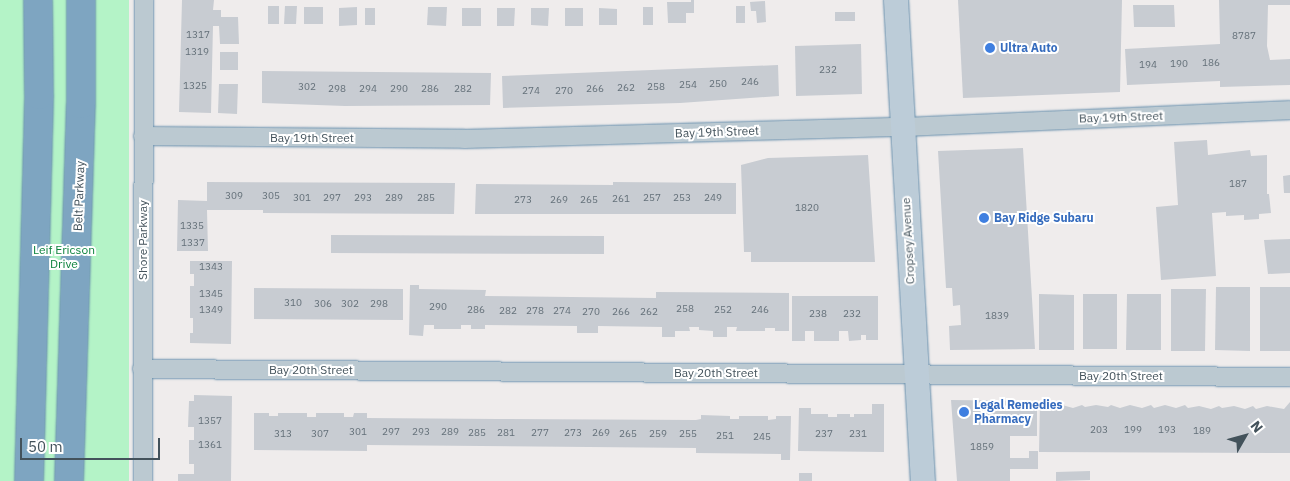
<!DOCTYPE html>
<style>
body{margin:0}
#map{position:relative;width:1290px;height:481px;overflow:hidden;background:#efecec;font-family:"IBM Plex Sans",sans-serif}
div>[style]{position:absolute}
.green>*{inset:0;background:#b4f3c7}
.building>*{inset:0;background:#c8ccd2}
.roads{filter:drop-shadow(0 0 1px #6990ad) drop-shadow(0 0 1px #6990ad)}
.minor>*{height:18px;margin:-9px;padding:0 9px;transform-origin:9px;border-radius:9px;background:#bbc9d1}
.secondary>*{height:24px;margin:-12px;padding:0 12px;transform-origin:12px;border-radius:12px;background:#bcccd8}
.motorway>*{height:28px;margin:-14px;padding:0 14px;transform-origin:14px;border-radius:14px;background:#7ea5c1}
.dots>*{width:14px;height:14px;translate:-50% -50%;box-sizing:border-box;border:2px solid #fff;border-radius:50%}
span{translate:-50% -50%;white-space:nowrap;text-align:center;line-height:1.15;-webkit-text-stroke:4px #fff;paint-order:stroke}
.number-label{font-size:10px;color:#647079}
.number-label span{-webkit-text-stroke-width:0}
.shop-label{font-size:12px;color:#366cbe;font-weight:700}
.left{translate:0 -50%;text-align:left}
.street-label{font-size:12px;color:#43525b}
.park-label{font-size:12px;color:#0d833d}
.north{position:absolute;left:1220px;top:411px;width:50px;height:50px;-webkit-text-stroke:4px #fff;paint-order:stroke;rotate:52deg;font-size:14px;font-weight:700;line-height:20px;text-align:center;color:#43525b}
.north::after{content:'';display:block;margin:auto;width:18px;height:22px;background:#43525b;clip-path:polygon(50% 0,100% 100%,50% 72%,0 100%)}
.scale{position:absolute;left:20px;top:438px;width:140px;height:22px;box-sizing:border-box;border:2px solid #43525b;border-top:0;padding-left:6px;font-size:15px;line-height:18px;white-space:nowrap;color:#43525b;-webkit-text-stroke:4px #fff;paint-order:stroke}
</style>
<div id="map">
<div class="green">
<div style="clip-path:polygon(0 0,129px 0,129px 481px,0 481px)"></div>
</div>
<div class="building">
<div style="clip-path:polygon(182px 0,214px 0,213px 10px,221px 10px,221px 17px,238px 17px,239px 44px,220px 44px,219px 26px,213px 26px,211px 113px,179px 112px)"></div>
<div style="clip-path:polygon(691px 0,694px 0,694px 13px,686px 13px,686px 23px,668px 23px,667px 2px,691px 2px)"></div>
<div style="clip-path:polygon(958px 0,1122px 0,1120px 92px,963px 98px)"></div>
<div style="clip-path:polygon(1219px 0,1290px 0,1290px 5px,1268px 5px,1267px 46px,1270px 60px,1290px 59px,1290px 85px,1220px 87px,1220px 81px,1127px 85px,1125px 49px,1220px 44px)"></div>
<div style="clip-path:polygon(765px 1px,766px 22px,757px 23px,756px 11px,751px 11px,750px 2px)"></div>
<div style="clip-path:polygon(1133px 5px,1174px 5px,1175px 27px,1134px 27px)"></div>
<div style="clip-path:polygon(268px 6px,279px 6px,279px 24px,268px 24px)"></div>
<div style="clip-path:polygon(285px 6px,297px 6px,296px 24px,284px 24px)"></div>
<div style="clip-path:polygon(736px 6px,745px 6px,745px 23px,736px 23px)"></div>
<div style="clip-path:polygon(304px 7px,323px 7px,323px 24px,304px 24px)"></div>
<div style="clip-path:polygon(357px 7px,357px 25px,339px 26px,339px 8px)"></div>
<div style="clip-path:polygon(428px 7px,447px 7px,446px 26px,427px 25px)"></div>
<div style="clip-path:polygon(643px 7px,653px 7px,653px 25px,643px 25px)"></div>
<div style="clip-path:polygon(365px 8px,375px 8px,375px 25px,365px 25px)"></div>
<div style="clip-path:polygon(462px 8px,481px 8px,481px 26px,462px 26px)"></div>
<div style="clip-path:polygon(497px 8px,515px 8px,514px 26px,497px 26px)"></div>
<div style="clip-path:polygon(531px 8px,549px 8px,548px 26px,531px 25px)"></div>
<div style="clip-path:polygon(565px 8px,583px 8px,583px 26px,565px 26px)"></div>
<div style="clip-path:polygon(599px 8px,617px 9px,617px 25px,599px 25px)"></div>
<div style="clip-path:polygon(835px 12px,855px 12px,855px 21px,835px 21px)"></div>
<div style="clip-path:polygon(861px 44px,862px 94px,796px 96px,795px 46px)"></div>
<div style="clip-path:polygon(220px 52px,238px 52px,238px 70px,220px 70px)"></div>
<div style="clip-path:polygon(778px 65px,779px 96px,680px 103px,503px 108px,502px 76px)"></div>
<div style="clip-path:polygon(262px 71px,491px 73px,490px 105px,345px 106px,262px 103px)"></div>
<div style="clip-path:polygon(219px 84px,238px 84px,237px 114px,218px 113px)"></div>
<div style="clip-path:polygon(1207px 140px,1208px 155px,1250px 150px,1251px 156px,1267px 155px,1267px 194px,1269px 194px,1271px 213px,1259px 214px,1259px 219px,1244px 220px,1244px 215px,1226px 216px,1226px 212px,1212px 213px,1216px 276px,1161px 280px,1156px 207px,1178px 205px,1174px 142px)"></div>
<div style="clip-path:polygon(1023px 148px,1035px 349px,950px 350px,949px 326px,961px 325px,960px 305px,953px 306px,952px 288px,946px 288px,938px 151px)"></div>
<div style="clip-path:polygon(868px 155px,875px 262px,751px 262px,751px 252px,744px 252px,741px 165px,768px 158px)"></div>
<div style="clip-path:polygon(1290px 175px,1290px 193px,1284px 193px,1283px 176px)"></div>
<div style="clip-path:polygon(207px 182px,455px 183px,454px 214px,263px 213px,263px 210px,207px 210px,208px 251px,177px 251px,178px 200px,207px 201px)"></div>
<div style="clip-path:polygon(613px 182px,736px 183px,736px 214px,475px 214px,476px 184px,613px 185px)"></div>
<div style="clip-path:polygon(331px 235px,604px 236px,604px 254px,331px 253px)"></div>
<div style="clip-path:polygon(1290px 239px,1290px 273px,1268px 274px,1264px 240px)"></div>
<div style="clip-path:polygon(190px 261px,232px 261px,231px 344px,190px 343px,190px 333px,193px 333px,193px 318px,190px 318px,190px 286px,194px 286px,194px 274px,190px 274px)"></div>
<div style="clip-path:polygon(410px 285px,419px 285px,419px 289px,486px 290px,485px 296px,656px 298px,656px 292px,789px 293px,789px 331px,775px 331px,775px 328px,765px 328px,765px 331px,736px 331px,737px 327px,727px 327px,727px 337px,713px 337px,713px 331px,699px 330px,699px 327px,689px 327px,690px 331px,675px 331px,675px 337px,662px 337px,662px 327px,598px 326px,598px 333px,577px 333px,577px 326px,485px 325px,485px 329px,471px 329px,471px 325px,461px 325px,461px 329px,434px 329px,434px 325px,424px 325px,423px 336px,409px 335px)"></div>
<div style="clip-path:polygon(1216px 287px,1250px 287px,1250px 351px,1215px 350px)"></div>
<div style="clip-path:polygon(1260px 287px,1290px 287px,1290px 351px,1260px 351px)"></div>
<div style="clip-path:polygon(254px 288px,403px 289px,403px 320px,254px 319px)"></div>
<div style="clip-path:polygon(1171px 289px,1206px 289px,1205px 351px,1171px 351px)"></div>
<div style="clip-path:polygon(1039px 294px,1074px 295px,1074px 350px,1039px 350px)"></div>
<div style="clip-path:polygon(1083px 294px,1117px 294px,1117px 349px,1083px 349px)"></div>
<div style="clip-path:polygon(1127px 294px,1161px 294px,1161px 350px,1126px 350px)"></div>
<div style="clip-path:polygon(792px 296px,878px 296px,878px 340px,866px 340px,866px 335px,861px 335px,861px 340px,849px 341px,848px 331px,839px 331px,839px 341px,814px 341px,814px 331px,805px 331px,805px 341px,792px 341px)"></div>
<div style="clip-path:polygon(194px 395px,232px 396px,231px 481px,178px 481px,178px 474px,194px 474px,194px 464px,189px 464px,189px 440px,194px 440px,194px 427px,188px 427px,189px 401px,194px 401px)"></div>
<div style="clip-path:polygon(951px 400px,1037px 401px,1037px 436px,1010px 436px,1010px 458px,1029px 458px,1029px 451px,1038px 451px,1038px 469px,1010px 469px,1010px 481px,957px 481px)"></div>
<div style="clip-path:polygon(1040px 401px,1047px 401px,1051px 407px,1062px 405px,1073px 408px,1082px 405px,1085px 407px,1096px 405px,1108px 407px,1111px 405px,1120px 408px,1130px 405px,1142px 408px,1151px 405px,1154px 408px,1165px 405px,1176px 408px,1185px 405px,1188px 408px,1199px 406px,1211px 409px,1219px 406px,1222px 408px,1234px 406px,1245px 409px,1253px 406px,1256px 409px,1267px 406px,1284px 409px,1290px 402px,1290px 453px,1039px 452px)"></div>
<div style="clip-path:polygon(872px 404px,884px 404px,884px 452px,798px 451px,799px 408px,811px 408px,811px 414px,828px 414px,828px 417px,837px 417px,837px 414px,850px 414px,850px 417px,854px 417px,854px 414px,872px 414px)"></div>
<div style="clip-path:polygon(254px 413px,269px 413px,269px 416px,278px 416px,278px 413px,307px 413px,307px 417px,316px 417px,316px 413px,344px 413px,344px 417px,353px 417px,354px 413px,367px 413px,367px 418px,498px 419px,696px 420px,701px 419px,701px 415px,730px 416px,730px 419px,739px 419px,739px 416px,768px 416px,768px 420px,776px 419px,776px 416px,791px 416px,790px 460px,781px 460px,781px 454px,696px 453px,696px 448px,367px 445px,367px 451px,254px 450px)"></div>
<div style="clip-path:polygon(1090px 471px,1090px 480px,1056px 481px,1056px 472px)"></div>
<div style="clip-path:polygon(799px 473px,812px 473px,812px 481px,799px 481px)"></div>
</div>
<div class="roads">
<div class="minor">
<div style="left:143px;top:136px;width:321px;rotate:0.5deg"></div>
<div style="left:464px;top:139px;width:438px;rotate:-1.6deg"></div>
<div style="left:902px;top:127px;width:388px;rotate:-2.5deg"></div>
<div style="left:142px;top:369px;width:1148px;rotate:0.4deg"></div>
<div style="left:143px;top:481px;width:481px;rotate:-89.9deg"></div>
</div>
<div class="secondary">
<div style="left:896px;top:0;width:482px;rotate:86.8deg"></div>
</div>
<div class="motorway">
<div style="left:29px;top:481px;width:386px;rotate:-88.5deg"></div>
<div style="left:39px;top:95px;width:95px;rotate:-90.6deg"></div>
<div style="left:69px;top:481px;width:377px;rotate:-88.2deg"></div>
<div style="left:81px;top:104px;width:104px;rotate:-90deg"></div>
</div>
</div>
<div class="dots">
<div style="left:990px;top:48px;background:#3f7fe0"></div>
<div style="left:984px;top:218px;background:#3f7fe0"></div>
<div style="left:964px;top:412px;background:#3f7fe0"></div>
</div>
<div class="number-label">
<span style="left:198px;top:35px">1317</span>
<span style="left:1244px;top:36px">8787</span>
<span style="left:197px;top:52px">1319</span>
<span style="left:1211px;top:63px">186</span>
<span style="left:1179px;top:64px">190</span>
<span style="left:1148px;top:65px">194</span>
<span style="left:828px;top:70px">232</span>
<span style="left:750px;top:82px">246</span>
<span style="left:718px;top:84px">250</span>
<span style="left:688px;top:85px">254</span>
<span style="left:195px;top:86px">1325</span>
<span style="left:307px;top:87px">302</span>
<span style="left:656px;top:87px">258</span>
<span style="left:626px;top:88px">262</span>
<span style="left:337px;top:89px">298</span>
<span style="left:368px;top:89px">294</span>
<span style="left:399px;top:89px">290</span>
<span style="left:430px;top:89px">286</span>
<span style="left:463px;top:89px">282</span>
<span style="left:595px;top:89px">266</span>
<span style="left:531px;top:91px">274</span>
<span style="left:564px;top:91px">270</span>
<span style="left:1238px;top:184px">187</span>
<span style="left:234px;top:196px">309</span>
<span style="left:271px;top:196px">305</span>
<span style="left:302px;top:198px">301</span>
<span style="left:332px;top:198px">297</span>
<span style="left:363px;top:198px">293</span>
<span style="left:394px;top:198px">289</span>
<span style="left:426px;top:198px">285</span>
<span style="left:652px;top:198px">257</span>
<span style="left:682px;top:198px">253</span>
<span style="left:713px;top:198px">249</span>
<span style="left:621px;top:199px">261</span>
<span style="left:523px;top:200px">273</span>
<span style="left:559px;top:200px">269</span>
<span style="left:589px;top:200px">265</span>
<span style="left:807px;top:208px">1820</span>
<span style="left:192px;top:226px">1335</span>
<span style="left:193px;top:243px">1337</span>
<span style="left:211px;top:267px">1343</span>
<span style="left:211px;top:294px">1345</span>
<span style="left:293px;top:303px">310</span>
<span style="left:323px;top:304px">306</span>
<span style="left:350px;top:304px">302</span>
<span style="left:379px;top:304px">298</span>
<span style="left:438px;top:307px">290</span>
<span style="left:685px;top:309px">258</span>
<span style="left:211px;top:310px">1349</span>
<span style="left:476px;top:310px">286</span>
<span style="left:723px;top:310px">252</span>
<span style="left:760px;top:310px">246</span>
<span style="left:508px;top:311px">282</span>
<span style="left:535px;top:311px">278</span>
<span style="left:562px;top:311px">274</span>
<span style="left:591px;top:312px">270</span>
<span style="left:621px;top:312px">266</span>
<span style="left:649px;top:312px">262</span>
<span style="left:818px;top:314px">238</span>
<span style="left:852px;top:314px">232</span>
<span style="left:997px;top:316px">1839</span>
<span style="left:210px;top:421px">1357</span>
<span style="left:1099px;top:430px">203</span>
<span style="left:1133px;top:430px">199</span>
<span style="left:1167px;top:430px">193</span>
<span style="left:1202px;top:431px">189</span>
<span style="left:358px;top:432px">301</span>
<span style="left:391px;top:432px">297</span>
<span style="left:421px;top:432px">293</span>
<span style="left:450px;top:432px">289</span>
<span style="left:477px;top:433px">285</span>
<span style="left:506px;top:433px">281</span>
<span style="left:540px;top:433px">277</span>
<span style="left:573px;top:433px">273</span>
<span style="left:601px;top:433px">269</span>
<span style="left:283px;top:434px">313</span>
<span style="left:320px;top:434px">307</span>
<span style="left:628px;top:434px">265</span>
<span style="left:658px;top:434px">259</span>
<span style="left:688px;top:434px">255</span>
<span style="left:824px;top:434px">237</span>
<span style="left:858px;top:434px">231</span>
<span style="left:725px;top:436px">251</span>
<span style="left:762px;top:437px">245</span>
<span style="left:210px;top:445px">1361</span>
<span style="left:982px;top:447px">1859</span>
</div>
<div class="shop-label">
<span class="left" style="left:1000px;top:48px">Ultra Auto</span>
<span class="left" style="left:994px;top:218px">Bay Ridge Subaru</span>
<span class="left" style="left:974px;top:412px">Legal Remedies<br>Pharmacy</span>
</div>
<div class="street-label">
<span style="left:1121px;top:117px;rotate:-2deg">Bay 19th Street</span>
<span style="left:717px;top:132px;rotate:-2deg">Bay 19th Street</span>
<span style="left:312px;top:138px">Bay 19th Street</span>
<span style="left:79px;top:196px;rotate:-88deg">Belt Parkway</span>
<span style="left:143px;top:240px;rotate:-90deg">Shore Parkway</span>
<span style="left:908px;top:241px;rotate:-93deg">Cropsey Avenue</span>
<span style="left:311px;top:370px">Bay 20th Street</span>
<span style="left:716px;top:373px">Bay 20th Street</span>
<span style="left:1121px;top:376px">Bay 20th Street</span>
</div>
<div class="park-label">
<span style="left:64px;top:257px">Leif Ericson<br>Drive</span>
</div>
<div class="north">N</div>
<div class="scale">50 m</div>
</div>
